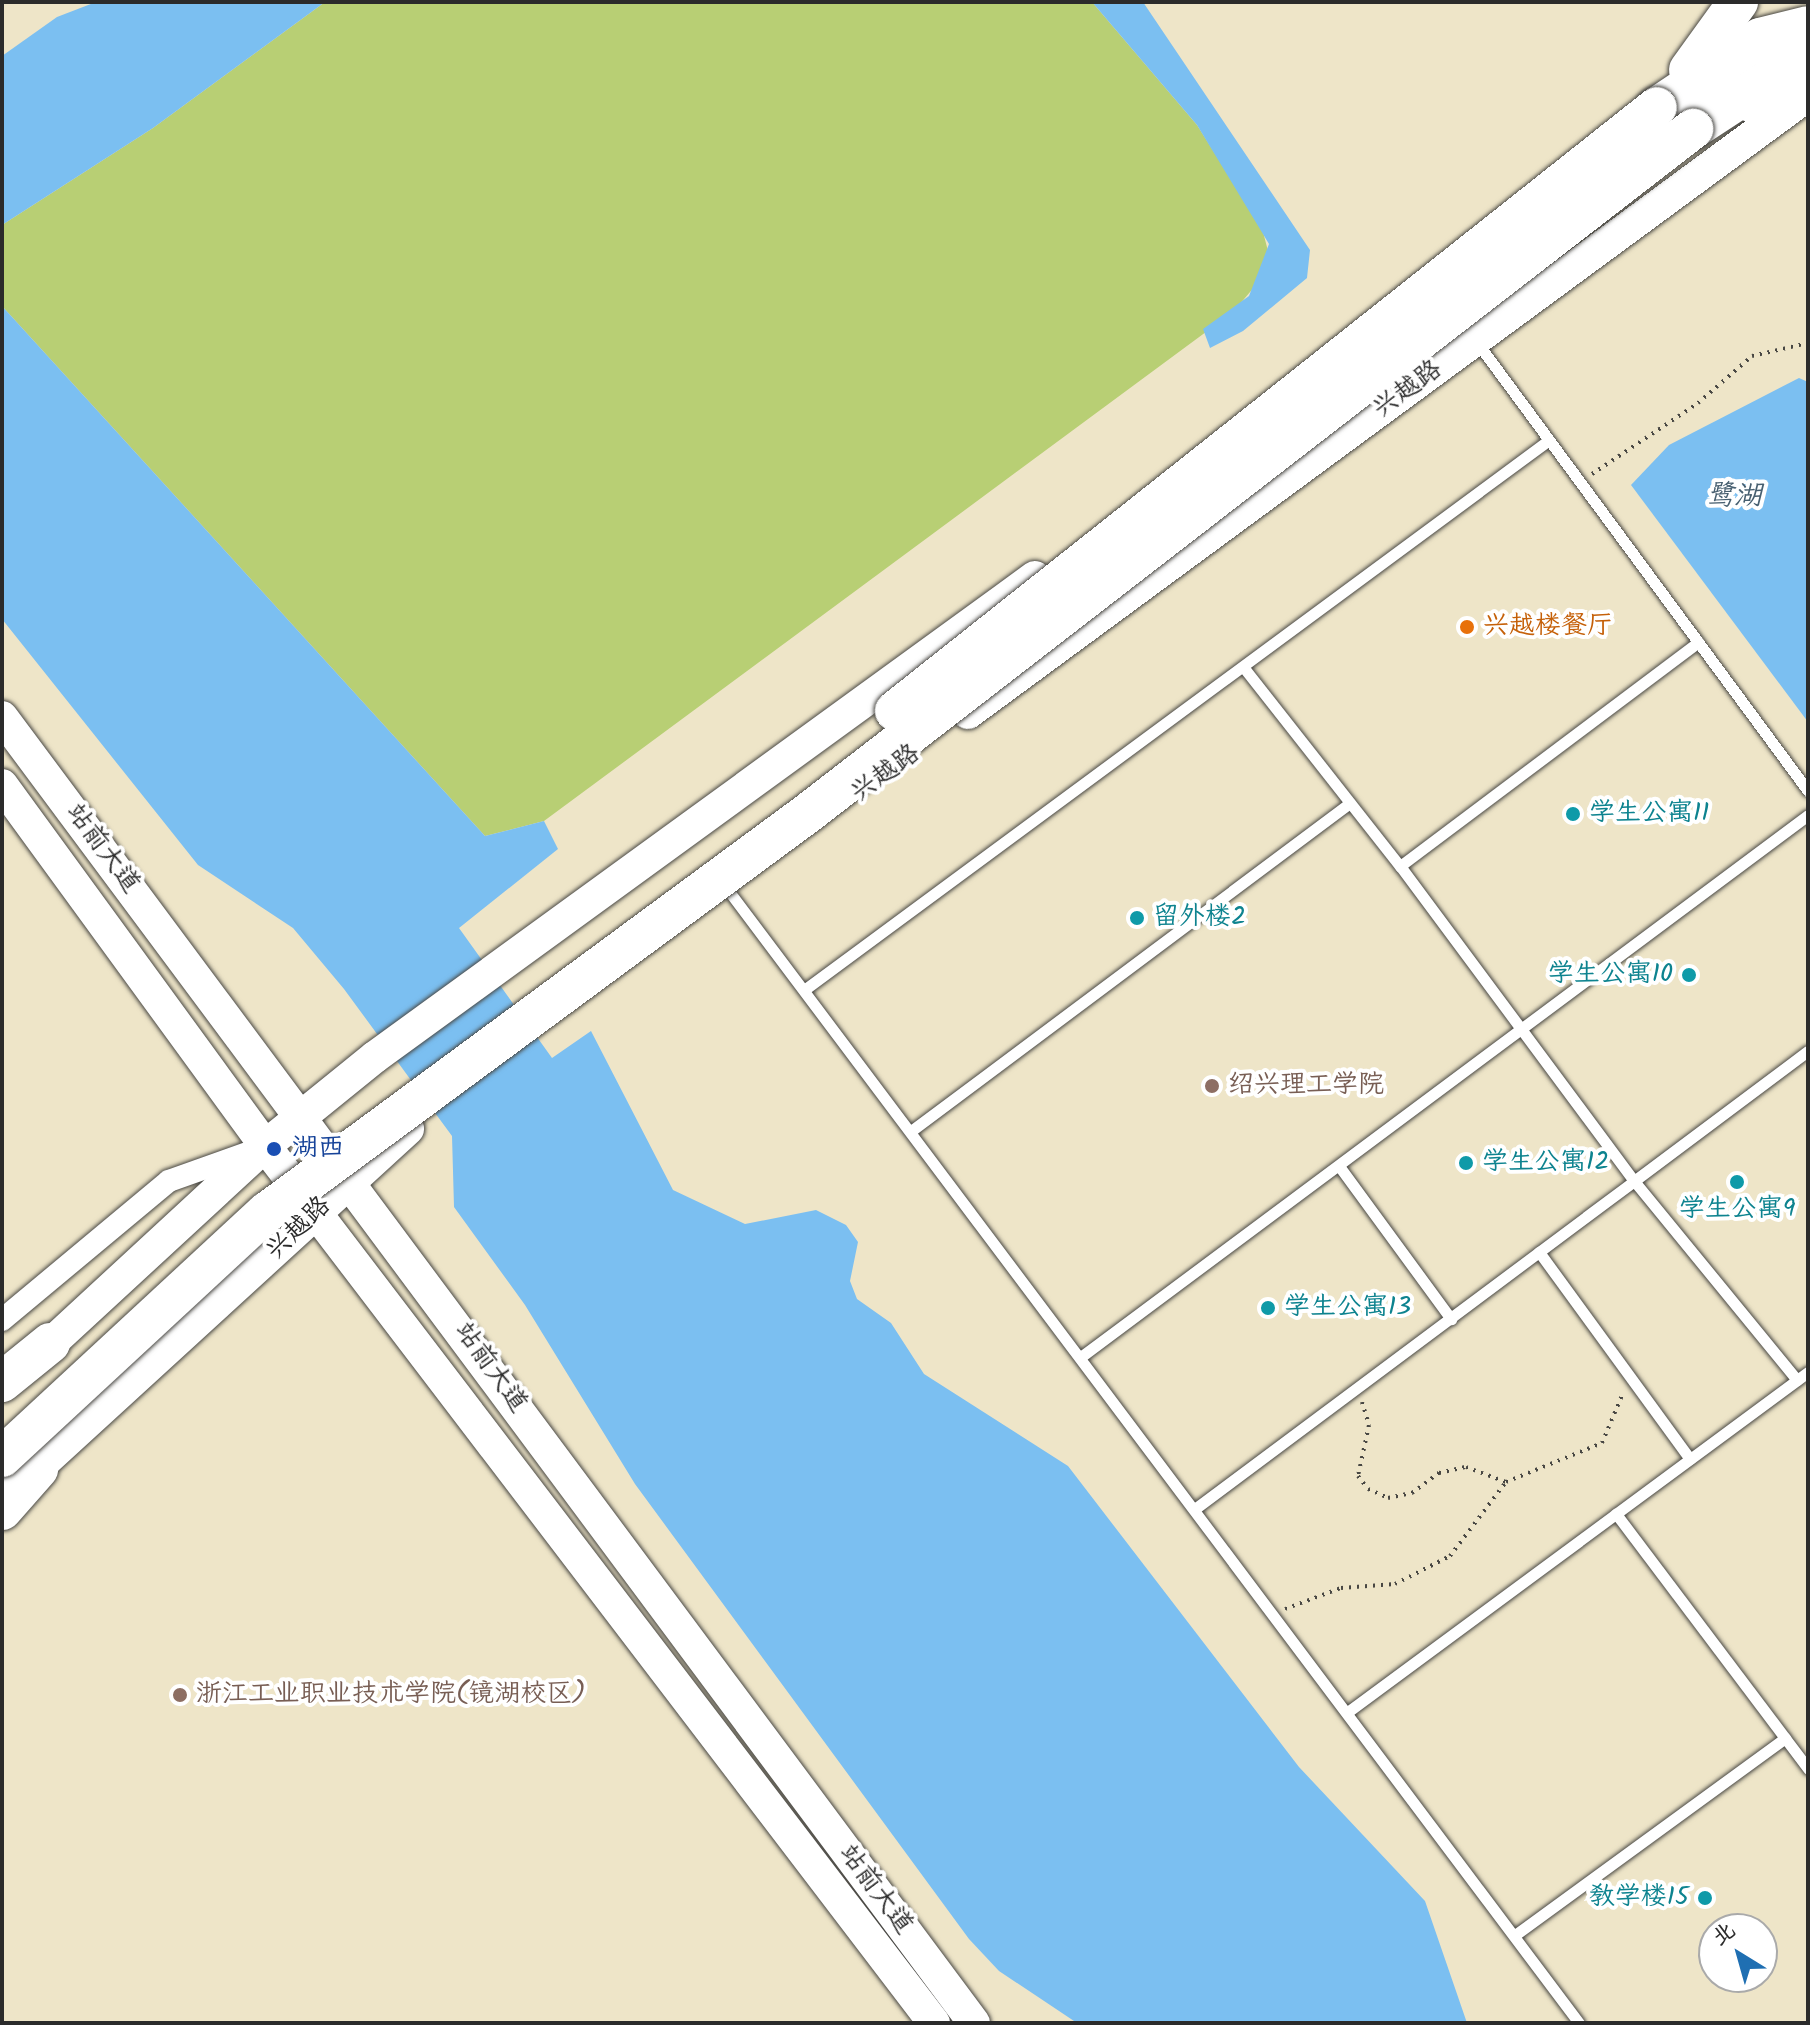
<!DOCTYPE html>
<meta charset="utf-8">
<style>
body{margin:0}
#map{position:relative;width:1810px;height:2025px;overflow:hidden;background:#eee5c8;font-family:Kalam,"LXGW WenKai TC",sans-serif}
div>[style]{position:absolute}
.green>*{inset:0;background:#b8cf74}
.water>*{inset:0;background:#7bbff1}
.path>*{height:4px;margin-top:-2px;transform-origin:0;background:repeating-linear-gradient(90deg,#484743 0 2px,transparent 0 8px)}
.roads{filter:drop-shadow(0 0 2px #484743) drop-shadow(0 0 2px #484743)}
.lane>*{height:11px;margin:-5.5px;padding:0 5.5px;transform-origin:5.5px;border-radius:5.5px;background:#fff}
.street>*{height:22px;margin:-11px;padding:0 11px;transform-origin:11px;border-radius:11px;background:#fff}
.secondary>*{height:32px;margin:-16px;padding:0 16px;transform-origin:16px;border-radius:16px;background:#fff}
.highway>*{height:40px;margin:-20px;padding:0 20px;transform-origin:20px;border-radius:20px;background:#fff}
.bridges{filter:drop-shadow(0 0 2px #484743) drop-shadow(0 0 2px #484743)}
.highway-bridge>*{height:40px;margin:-20px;padding:0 20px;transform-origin:20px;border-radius:20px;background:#fff}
.dots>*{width:22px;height:22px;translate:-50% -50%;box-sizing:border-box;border:4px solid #fff;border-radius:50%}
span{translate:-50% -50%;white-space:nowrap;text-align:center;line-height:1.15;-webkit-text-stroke:8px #fff;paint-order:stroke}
.street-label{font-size:26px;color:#2b2b2b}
.food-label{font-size:26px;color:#c56008}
.left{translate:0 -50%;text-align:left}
.culture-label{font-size:26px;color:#0d838f}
.right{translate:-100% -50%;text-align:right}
.education-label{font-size:26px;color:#785e54}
.transit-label{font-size:26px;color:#164399}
.water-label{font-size:28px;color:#475f70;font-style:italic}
.frame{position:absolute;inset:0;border:4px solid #2b2b2b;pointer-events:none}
.north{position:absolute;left:1698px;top:1913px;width:80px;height:80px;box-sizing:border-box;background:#fff;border:2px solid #aaa;border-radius:50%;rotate:323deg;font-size:22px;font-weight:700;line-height:32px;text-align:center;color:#2b2b2b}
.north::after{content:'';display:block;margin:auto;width:28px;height:36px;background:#1f6fb2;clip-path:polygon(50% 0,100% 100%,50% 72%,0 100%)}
</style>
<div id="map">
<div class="green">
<div style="clip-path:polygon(325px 2px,1092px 2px,1197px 125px,1262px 228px,1268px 251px,1256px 285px,1233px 312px,544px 821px,485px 836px,2px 306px,2px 225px,153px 128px)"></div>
</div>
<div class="water">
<div style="clip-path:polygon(96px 2px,325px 2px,153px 128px,2px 225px,2px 56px,57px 17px)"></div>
<div style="clip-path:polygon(1092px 2px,1143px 2px,1310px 250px,1307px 278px,1243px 331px,1210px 348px,1203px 329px,1249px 296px,1269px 244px,1197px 125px)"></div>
<div style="clip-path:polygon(2px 306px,485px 836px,544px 821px,558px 849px,459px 928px,552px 1058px,591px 1031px,673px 1190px,745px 1224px,816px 1210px,846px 1225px,858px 1242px,850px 1281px,857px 1299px,891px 1323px,924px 1374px,1068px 1466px,1299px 1767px,1425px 1901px,1467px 2023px,1077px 2023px,999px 1971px,969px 1939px,635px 1484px,525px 1305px,454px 1207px,452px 1136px,344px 989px,293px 928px,198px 865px,2px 619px)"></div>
<div style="clip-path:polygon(1799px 378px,1808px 382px,1808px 722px,1631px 485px,1669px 445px)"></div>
</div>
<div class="path">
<div style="left:1592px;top:474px;width:128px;rotate:-33.8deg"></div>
<div style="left:1698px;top:403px;width:72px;rotate:-41deg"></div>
<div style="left:1752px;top:356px;width:57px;rotate:-13.1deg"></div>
<div style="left:1362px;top:1402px;width:24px;rotate:73deg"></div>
<div style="left:1369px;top:1425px;width:52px;rotate:102.2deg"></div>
<div style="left:1358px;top:1476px;width:16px;rotate:52deg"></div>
<div style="left:1368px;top:1489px;width:22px;rotate:24deg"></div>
<div style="left:1388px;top:1498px;width:25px;rotate:-12deg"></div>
<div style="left:1412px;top:1493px;width:34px;rotate:-37deg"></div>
<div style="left:1439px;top:1473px;width:28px;rotate:-13deg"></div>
<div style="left:1466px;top:1467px;width:43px;rotate:20.6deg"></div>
<div style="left:1285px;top:1609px;width:60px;rotate:-20.6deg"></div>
<div style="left:1341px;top:1588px;width:54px;rotate:-4.2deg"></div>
<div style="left:1395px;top:1584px;width:62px;rotate:-27deg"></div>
<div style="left:1450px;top:1556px;width:93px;rotate:-52.9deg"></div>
<div style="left:1506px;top:1482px;width:104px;rotate:-22.1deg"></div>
<div style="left:1602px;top:1443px;width:54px;rotate:-67.2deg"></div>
</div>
<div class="roads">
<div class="lane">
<div style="left:1476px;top:341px;width:559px;rotate:53.58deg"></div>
<div style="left:1244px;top:668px;width:252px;rotate:51.8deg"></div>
<div style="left:728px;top:890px;width:1417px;rotate:53.09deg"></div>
<div style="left:804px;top:990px;width:926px;rotate:-36.44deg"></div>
<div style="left:911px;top:1131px;width:548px;rotate:-36.77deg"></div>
<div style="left:1339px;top:1166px;width:190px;rotate:53.8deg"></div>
<div style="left:1539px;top:1252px;width:256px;rotate:53.9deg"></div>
<div style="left:1082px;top:1356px;width:905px;rotate:-36.69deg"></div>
<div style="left:1797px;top:1380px;width:257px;rotate:-129.3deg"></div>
<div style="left:1634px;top:1181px;width:217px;rotate:-36.8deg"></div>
<div style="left:1196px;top:1508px;width:547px;rotate:-36.74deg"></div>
<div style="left:1634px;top:1181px;width:392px;rotate:-126.6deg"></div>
<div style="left:1400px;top:866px;width:373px;rotate:-36.9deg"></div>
<div style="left:1349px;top:1711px;width:571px;rotate:-36.45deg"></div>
<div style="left:1785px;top:1738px;width:39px;rotate:53deg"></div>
<div style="left:1515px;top:1935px;width:334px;rotate:-36.1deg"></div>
<div style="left:1785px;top:1738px;width:281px;rotate:-127deg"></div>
</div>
<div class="street">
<div style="left:2px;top:1320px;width:217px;rotate:-39.8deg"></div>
<div style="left:169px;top:1181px;width:89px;rotate:-19.7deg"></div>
</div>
<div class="secondary">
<div style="left:968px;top:713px;width:1043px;rotate:-36.34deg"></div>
<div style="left:2px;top:717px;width:1628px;rotate:53.34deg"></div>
<div style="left:2px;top:785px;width:447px;rotate:53.9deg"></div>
<div style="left:265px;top:1146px;width:1103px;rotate:52.66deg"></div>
<div style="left:33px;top:1360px;width:316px;rotate:-42.7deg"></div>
<div style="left:265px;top:1146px;width:141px;rotate:-39deg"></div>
<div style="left:375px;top:1057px;width:816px;rotate:-36.03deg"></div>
<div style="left:20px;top:1484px;width:526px;rotate:-42.46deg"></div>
</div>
<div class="highway">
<div style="left:1689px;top:70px;width:84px;rotate:-54.2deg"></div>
<div style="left:1751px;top:102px;width:60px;rotate:-18.4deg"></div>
<div style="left:1657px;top:107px;width:124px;rotate:-33.8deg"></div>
<div style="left:1760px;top:38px;width:49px;rotate:-14deg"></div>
<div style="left:1693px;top:129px;width:90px;rotate:-33.2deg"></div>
<div style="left:1768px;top:80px;width:62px;rotate:-49.6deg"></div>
<div style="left:2px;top:1382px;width:62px;rotate:-39.1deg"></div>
<div style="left:2px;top:1510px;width:55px;rotate:-48.7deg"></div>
</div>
</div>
<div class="bridges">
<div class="highway-bridge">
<div style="left:895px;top:711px;width:972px;rotate:-38.4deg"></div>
<div style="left:2px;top:1457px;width:361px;rotate:-42.8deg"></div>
<div style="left:267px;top:1212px;width:672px;rotate:-36.41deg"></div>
<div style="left:808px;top:813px;width:1119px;rotate:-37.7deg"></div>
</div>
</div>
<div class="dots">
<div style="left:1467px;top:627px;background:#e8710a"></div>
<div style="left:1573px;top:814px;background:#0f9aa8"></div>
<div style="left:1137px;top:918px;background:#0f9aa8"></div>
<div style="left:1689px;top:975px;background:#0f9aa8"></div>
<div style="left:1212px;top:1086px;background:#8d6e63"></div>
<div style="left:274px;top:1149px;background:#1a4fb4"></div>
<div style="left:1466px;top:1163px;background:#0f9aa8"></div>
<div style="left:1737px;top:1182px;background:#0f9aa8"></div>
<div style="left:1268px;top:1308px;background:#0f9aa8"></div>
<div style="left:180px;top:1695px;background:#8d6e63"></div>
<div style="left:1705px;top:1898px;background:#0f9aa8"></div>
</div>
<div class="street-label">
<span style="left:1408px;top:390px;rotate:-36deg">兴越路</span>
<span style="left:886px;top:774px;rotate:-36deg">兴越路</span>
<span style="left:102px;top:849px;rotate:53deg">站前大道</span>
<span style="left:299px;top:1229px;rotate:-44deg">兴越路</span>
<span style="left:490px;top:1368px;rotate:54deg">站前大道</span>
<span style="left:875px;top:1890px;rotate:53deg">站前大道</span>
</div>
<div class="food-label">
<span class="left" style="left:1483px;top:627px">兴越楼餐厅</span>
</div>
<div class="culture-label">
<span class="left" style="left:1589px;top:814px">学生公寓11</span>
<span class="left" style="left:1153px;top:918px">留外楼2</span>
<span class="right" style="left:1673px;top:975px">学生公寓10</span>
<span class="left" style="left:1482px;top:1163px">学生公寓12</span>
<span style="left:1737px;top:1210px">学生公寓9</span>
<span class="left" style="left:1284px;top:1308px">学生公寓13</span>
<span class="right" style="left:1689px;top:1898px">教学楼15</span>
</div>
<div class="education-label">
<span class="left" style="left:1228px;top:1086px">绍兴理工学院</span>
<span class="left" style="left:196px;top:1695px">浙江工业职业技术学院(镜湖校区)</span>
</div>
<div class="transit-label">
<span class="left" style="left:292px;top:1149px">湖西</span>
</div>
<div class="water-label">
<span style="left:1734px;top:497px">鹭湖</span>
</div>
<div class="frame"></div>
<div class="north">北</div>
</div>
